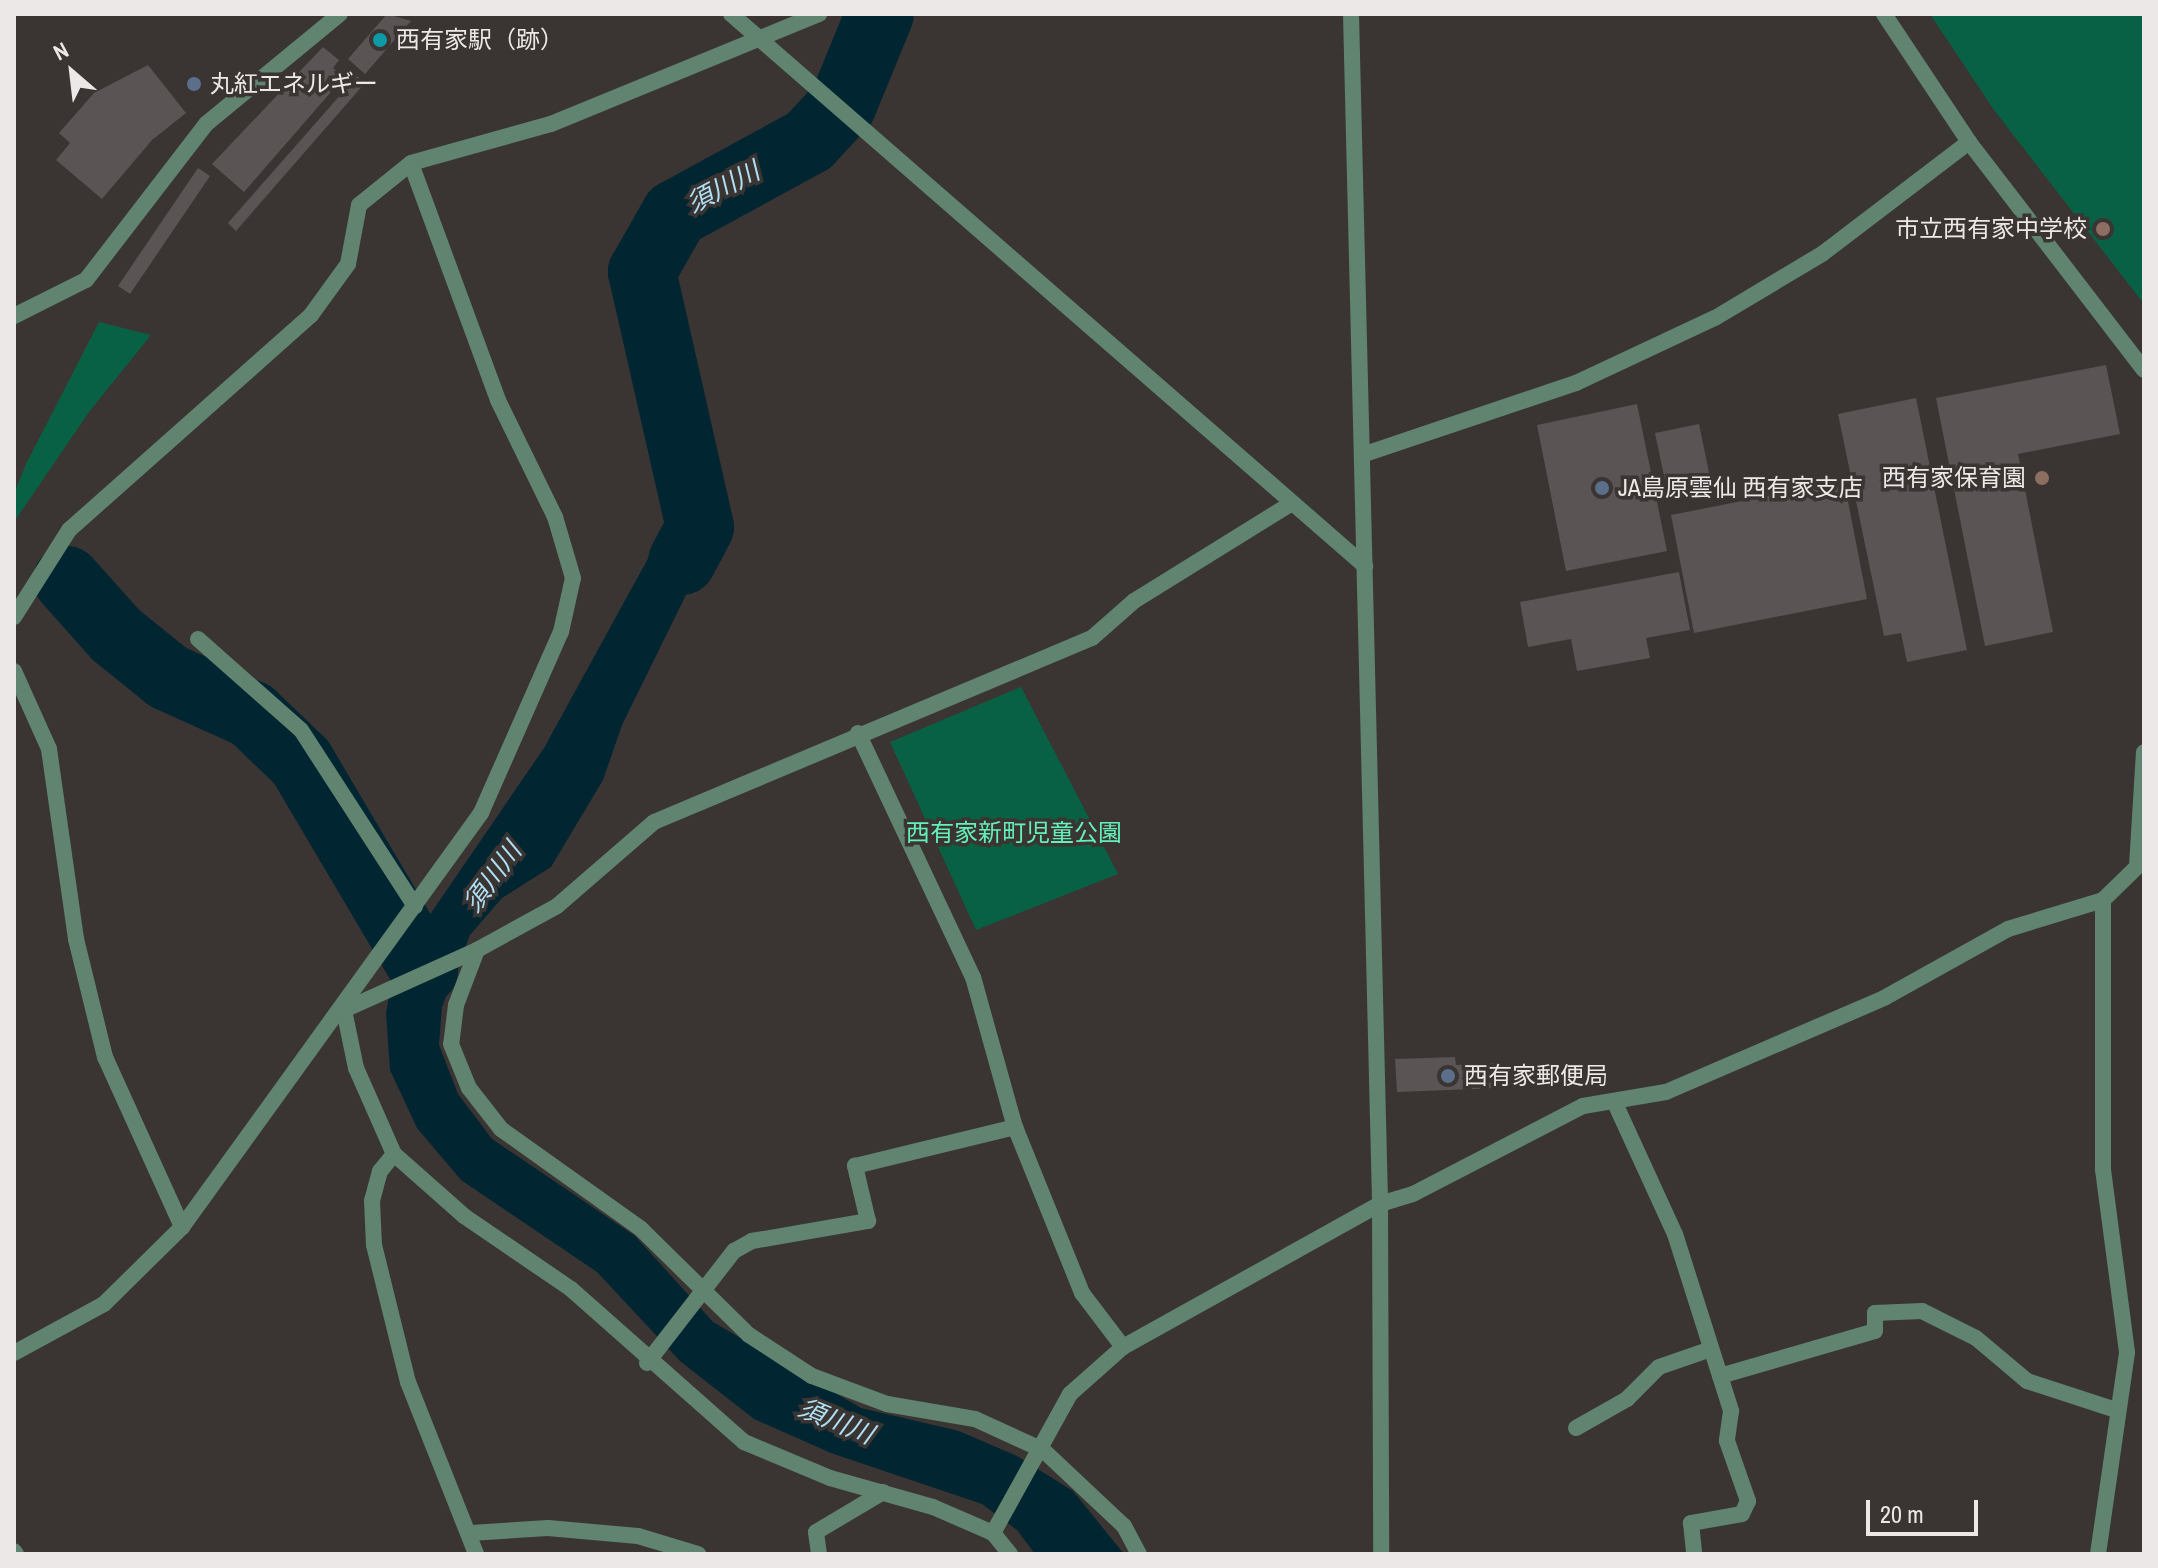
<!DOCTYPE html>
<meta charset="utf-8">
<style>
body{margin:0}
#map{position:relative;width:2158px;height:1568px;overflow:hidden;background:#3a3533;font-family:"Archivo Narrow","Noto Sans JP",sans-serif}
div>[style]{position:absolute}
.green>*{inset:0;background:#096145}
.water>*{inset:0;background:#012632}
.river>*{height:68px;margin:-34px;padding:0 34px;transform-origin:34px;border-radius:34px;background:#012632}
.building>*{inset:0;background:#5a5454}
.service>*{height:16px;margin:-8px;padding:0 8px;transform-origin:8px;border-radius:8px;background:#60846f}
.minor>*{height:16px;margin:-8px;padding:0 8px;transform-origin:8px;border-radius:8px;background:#60846f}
.tertiary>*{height:16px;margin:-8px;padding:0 8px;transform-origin:8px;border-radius:8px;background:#60846f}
.dots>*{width:22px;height:22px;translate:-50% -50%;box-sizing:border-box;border:4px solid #3a3533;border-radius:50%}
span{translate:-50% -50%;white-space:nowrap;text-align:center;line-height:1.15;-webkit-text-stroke:7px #3a3533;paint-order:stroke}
.poi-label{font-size:24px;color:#ece8e7}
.left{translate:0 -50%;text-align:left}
.right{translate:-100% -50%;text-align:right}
.park-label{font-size:24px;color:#64f1b9}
.water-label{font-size:26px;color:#afe0f5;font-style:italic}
.frame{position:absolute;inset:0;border:16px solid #ece8e7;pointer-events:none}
.north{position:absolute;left:32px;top:32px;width:80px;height:80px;-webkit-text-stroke:6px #3a3533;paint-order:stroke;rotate:332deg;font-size:22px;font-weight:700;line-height:32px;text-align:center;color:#ece8e7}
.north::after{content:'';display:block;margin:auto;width:28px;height:36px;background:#ece8e7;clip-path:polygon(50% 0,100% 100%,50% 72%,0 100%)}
.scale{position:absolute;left:1866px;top:1500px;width:112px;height:36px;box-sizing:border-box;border:4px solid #ece8e7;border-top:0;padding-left:10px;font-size:24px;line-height:28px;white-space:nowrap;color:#ece8e7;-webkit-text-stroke:6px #3a3533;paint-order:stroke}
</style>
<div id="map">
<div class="green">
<div style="clip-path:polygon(1930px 14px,2144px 14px,2144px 304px,1994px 110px)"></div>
<div style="clip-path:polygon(99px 322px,151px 335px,89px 412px,14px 522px,14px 494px,26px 464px)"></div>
<div style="clip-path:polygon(1021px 687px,1118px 874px,976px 930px,890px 742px)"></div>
</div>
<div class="water">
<div style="clip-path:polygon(698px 453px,713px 540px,622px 725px,603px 780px,551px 867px,502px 898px,470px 935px,442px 1007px,439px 1045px,458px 1094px,492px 1139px,635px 1236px,713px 1322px,861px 1408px,959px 1431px,1017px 1456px,1073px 1491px,1124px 1554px,1035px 1554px,1017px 1530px,982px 1504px,831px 1453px,754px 1419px,680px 1361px,597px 1272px,461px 1180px,417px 1128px,390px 1070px,386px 1013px,394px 967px,544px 748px,662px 533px)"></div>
</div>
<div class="river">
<div style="left:682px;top:561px;width:38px;rotate:-62deg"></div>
<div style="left:700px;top:527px;width:262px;rotate:-102.8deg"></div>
<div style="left:642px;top:272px;width:67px;rotate:-60.4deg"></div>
<div style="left:675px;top:214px;width:153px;rotate:-28.6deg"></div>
<div style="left:809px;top:141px;width:50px;rotate:-47.4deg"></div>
<div style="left:843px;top:104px;width:97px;rotate:-67.7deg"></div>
<div style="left:67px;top:580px;width:74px;rotate:48.3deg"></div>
<div style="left:116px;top:635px;width:67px;rotate:38.9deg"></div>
<div style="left:168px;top:677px;width:92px;rotate:24.3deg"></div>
<div style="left:252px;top:715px;width:68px;rotate:43.8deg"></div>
<div style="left:301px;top:762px;width:242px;rotate:59.4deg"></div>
</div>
<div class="building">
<div style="clip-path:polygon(387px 14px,411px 21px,365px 74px,348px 59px)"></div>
<div style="clip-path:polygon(323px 47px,339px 60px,333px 68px,344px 77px,244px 192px,212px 164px)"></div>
<div style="clip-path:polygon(148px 65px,186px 113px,152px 140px,102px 199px,56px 160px,70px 143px,59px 133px,94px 93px)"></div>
<div style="clip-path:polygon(357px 76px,365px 83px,236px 231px,228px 223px)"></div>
<div style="clip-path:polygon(198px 168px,210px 176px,130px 294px,118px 286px)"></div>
<div style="clip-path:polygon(2106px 365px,2120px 434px,2018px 454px,2053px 632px,1985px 646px,1936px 398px)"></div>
<div style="clip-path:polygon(1916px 398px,1967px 650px,1907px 662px,1901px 633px,1884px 636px,1838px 414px)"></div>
<div style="clip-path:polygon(1637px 404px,1667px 551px,1566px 571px,1537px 425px)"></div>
<div style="clip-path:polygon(1699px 424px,1712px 487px,1668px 495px,1655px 433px)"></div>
<div style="clip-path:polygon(1844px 481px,1867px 599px,1694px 633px,1671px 515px)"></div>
<div style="clip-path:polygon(1679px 572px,1690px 630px,1646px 638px,1650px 658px,1577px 671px,1571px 639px,1528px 647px,1520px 602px)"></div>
<div style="clip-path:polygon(1455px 1057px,1456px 1065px,1499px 1063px,1500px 1088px,1397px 1092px,1395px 1059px)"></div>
</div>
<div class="service">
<div style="left:1614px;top:1101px;width:146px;rotate:65.4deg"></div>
<div style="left:1675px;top:1234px;width:186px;rotate:72.4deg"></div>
<div style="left:1731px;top:1411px;width:30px;rotate:98deg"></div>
<div style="left:1727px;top:1441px;width:64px;rotate:70.7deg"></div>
<div style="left:1748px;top:1501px;width:14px;rotate:115deg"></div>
<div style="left:1742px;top:1514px;width:52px;rotate:170deg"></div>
<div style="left:1691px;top:1523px;width:31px;rotate:84deg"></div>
<div style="left:1720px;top:1376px;width:161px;rotate:-16.2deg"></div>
<div style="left:1875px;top:1331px;width:18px;rotate:-90deg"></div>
<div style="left:1875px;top:1313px;width:47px;rotate:-2.4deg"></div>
<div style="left:1922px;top:1311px;width:60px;rotate:26.6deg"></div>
<div style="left:1976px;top:1338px;width:67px;rotate:40.1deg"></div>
<div style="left:2027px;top:1381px;width:94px;rotate:18deg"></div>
<div style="left:1576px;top:1428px;width:59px;rotate:-29.6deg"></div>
<div style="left:1627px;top:1399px;width:45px;rotate:-45deg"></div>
<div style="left:1659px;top:1367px;width:55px;rotate:-19.1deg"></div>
<div style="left:471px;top:1533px;width:77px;rotate:-3.7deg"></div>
<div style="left:548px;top:1528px;width:90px;rotate:5.1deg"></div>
<div style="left:638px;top:1536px;width:63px;rotate:16.7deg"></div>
<div style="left:819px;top:1554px;width:22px;rotate:-98deg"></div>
<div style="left:816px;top:1532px;width:78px;rotate:-30.8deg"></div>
</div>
<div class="minor">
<div style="left:731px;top:14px;width:841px;rotate:41.04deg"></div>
<div style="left:1351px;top:14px;width:1190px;rotate:88.6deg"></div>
<div style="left:1380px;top:1204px;width:350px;rotate:89.8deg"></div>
<div style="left:1884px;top:14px;width:154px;rotate:56.4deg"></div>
<div style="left:1969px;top:142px;width:287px;rotate:52.5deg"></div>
<div style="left:14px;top:316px;width:80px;rotate:-26.6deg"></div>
<div style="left:86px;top:280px;width:197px;rotate:-52.4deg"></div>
<div style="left:206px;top:124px;width:173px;rotate:-39.4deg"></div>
<div style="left:1362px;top:455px;width:226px;rotate:-18.6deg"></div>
<div style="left:1576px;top:383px;width:153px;rotate:-25.1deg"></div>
<div style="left:1715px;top:318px;width:125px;rotate:-30.9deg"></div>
<div style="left:1822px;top:254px;width:185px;rotate:-37.3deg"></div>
<div style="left:14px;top:617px;width:103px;rotate:-57.7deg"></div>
<div style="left:69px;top:530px;width:324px;rotate:-41.6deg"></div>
<div style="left:311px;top:315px;width:63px;rotate:-54deg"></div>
<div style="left:348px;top:264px;width:60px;rotate:-79.4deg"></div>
<div style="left:359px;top:205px;width:67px;rotate:-38.9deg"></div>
<div style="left:411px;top:163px;width:145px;rotate:-15.6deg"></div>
<div style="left:551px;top:124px;width:290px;rotate:-22.3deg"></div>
<div style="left:198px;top:639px;width:137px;rotate:41.5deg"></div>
<div style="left:301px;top:730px;width:210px;rotate:57.1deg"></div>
<div style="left:14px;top:671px;width:85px;rotate:65.8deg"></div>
<div style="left:49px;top:749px;width:192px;rotate:81.9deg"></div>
<div style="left:76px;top:939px;width:122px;rotate:76.2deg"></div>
<div style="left:105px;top:1057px;width:187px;rotate:65.6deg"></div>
<div style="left:858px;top:733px;width:270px;rotate:64.8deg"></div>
<div style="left:973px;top:977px;width:156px;rotate:74.4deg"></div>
<div style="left:1015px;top:1127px;width:179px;rotate:68deg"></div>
<div style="left:1082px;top:1293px;width:68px;rotate:52.8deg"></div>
<div style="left:2137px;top:866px;width:114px;rotate:-86.5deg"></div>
<div style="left:477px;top:950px;width:59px;rotate:110.9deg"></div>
<div style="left:456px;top:1005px;width:39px;rotate:97deg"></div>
<div style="left:451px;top:1044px;width:48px;rotate:67.8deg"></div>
<div style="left:469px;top:1088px;width:52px;rotate:52deg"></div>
<div style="left:501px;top:1129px;width:172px;rotate:35.5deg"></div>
<div style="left:641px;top:1229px;width:151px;rotate:44.5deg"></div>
<div style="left:749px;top:1335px;width:75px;rotate:33.1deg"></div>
<div style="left:812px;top:1376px;width:80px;rotate:20.5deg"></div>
<div style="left:887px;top:1404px;width:89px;rotate:9.7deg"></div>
<div style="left:975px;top:1419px;width:75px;rotate:24.5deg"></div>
<div style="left:1043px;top:1450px;width:111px;rotate:43.2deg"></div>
<div style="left:1124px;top:1526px;width:32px;rotate:62deg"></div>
<div style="left:344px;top:1010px;width:146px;rotate:-24.3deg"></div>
<div style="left:477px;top:950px;width:91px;rotate:-28.8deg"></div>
<div style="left:557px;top:906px;width:128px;rotate:-40.9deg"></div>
<div style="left:654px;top:822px;width:475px;rotate:-22.8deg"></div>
<div style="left:1092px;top:638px;width:56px;rotate:-41.4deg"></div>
<div style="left:1134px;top:601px;width:186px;rotate:-31.8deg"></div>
<div style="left:344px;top:1010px;width:59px;rotate:78.3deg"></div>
<div style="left:356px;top:1068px;width:94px;rotate:66.2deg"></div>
<div style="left:394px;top:1154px;width:94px;rotate:41.5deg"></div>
<div style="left:464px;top:1216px;width:130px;rotate:34.3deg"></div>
<div style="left:571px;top:1289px;width:231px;rotate:41.5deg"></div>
<div style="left:744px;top:1442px;width:93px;rotate:22.7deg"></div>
<div style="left:830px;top:1478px;width:107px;rotate:15.7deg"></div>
<div style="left:933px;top:1507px;width:65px;rotate:23.4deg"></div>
<div style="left:993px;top:1533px;width:27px;rotate:51deg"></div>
<div style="left:394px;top:1154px;width:22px;rotate:129deg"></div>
<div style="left:380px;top:1171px;width:31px;rotate:105deg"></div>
<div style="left:372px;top:1201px;width:44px;rotate:87.4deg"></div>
<div style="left:374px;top:1245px;width:141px;rotate:76.1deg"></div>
<div style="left:408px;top:1382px;width:185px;rotate:68.4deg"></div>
<div style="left:14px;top:1353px;width:102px;rotate:-28.6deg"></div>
<div style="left:104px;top:1304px;width:110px;rotate:-44.6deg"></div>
<div style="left:182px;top:1227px;width:511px;rotate:-54.16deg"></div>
<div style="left:481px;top:813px;width:198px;rotate:-66.2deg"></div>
<div style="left:561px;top:632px;width:55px;rotate:-77.5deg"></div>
<div style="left:573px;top:578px;width:64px;rotate:-106.4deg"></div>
<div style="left:555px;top:517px;width:130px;rotate:-116deg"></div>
<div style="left:498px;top:400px;width:252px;rotate:-110.2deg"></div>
<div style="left:647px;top:1363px;width:142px;rotate:-52.2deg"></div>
<div style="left:734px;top:1251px;width:21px;rotate:-29deg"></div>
<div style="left:752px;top:1241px;width:118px;rotate:-9.8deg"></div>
<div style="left:868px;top:1221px;width:57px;rotate:-103.3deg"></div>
<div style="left:855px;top:1166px;width:165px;rotate:-13.7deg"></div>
<div style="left:993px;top:1533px;width:159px;rotate:-61deg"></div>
<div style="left:1070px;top:1394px;width:71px;rotate:-41.6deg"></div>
<div style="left:1123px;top:1347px;width:294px;rotate:-29.1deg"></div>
<div style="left:1380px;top:1204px;width:34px;rotate:-17deg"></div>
<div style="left:1413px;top:1194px;width:191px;rotate:-27.4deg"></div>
<div style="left:1583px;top:1106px;width:84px;rotate:-9.6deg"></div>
<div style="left:1666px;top:1092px;width:237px;rotate:-23.3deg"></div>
<div style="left:1884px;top:998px;width:142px;rotate:-29.1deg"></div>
<div style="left:2008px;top:929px;width:99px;rotate:-17deg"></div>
<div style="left:2103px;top:900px;width:57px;rotate:-44.3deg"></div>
<div style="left:2098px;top:1554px;width:204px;rotate:-81.8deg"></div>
<div style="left:2127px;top:1352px;width:184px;rotate:-97.5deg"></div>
<div style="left:2103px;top:1170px;width:270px;rotate:-90deg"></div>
</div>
<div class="tertiary">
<div style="left:14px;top:1551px;width:4px;rotate:56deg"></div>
</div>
<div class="dots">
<div style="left:380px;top:40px;background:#0f9aa8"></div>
<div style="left:194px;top:84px;background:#5c6f8a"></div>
<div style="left:2103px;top:229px;background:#8d6e63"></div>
<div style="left:2042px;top:478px;background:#8d6e63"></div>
<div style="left:1602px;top:488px;background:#5c6f8a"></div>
<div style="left:1448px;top:1076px;background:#5c6f8a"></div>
</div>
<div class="poi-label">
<span class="left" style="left:396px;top:40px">西有家駅（跡）</span>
<span class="left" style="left:210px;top:84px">丸紅エネルギー</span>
<span class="right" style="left:2087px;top:229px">市立西有家中学校</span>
<span class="right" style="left:2026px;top:478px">西有家保育園</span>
<span class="left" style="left:1618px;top:488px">JA島原雲仙 西有家支店</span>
<span class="left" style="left:1464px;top:1076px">西有家郵便局</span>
</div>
<div class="park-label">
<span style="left:1014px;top:833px">西有家新町児童公園</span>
</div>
<div class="water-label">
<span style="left:723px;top:187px;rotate:-28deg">須川川</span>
<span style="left:492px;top:877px;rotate:-54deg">須川川</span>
<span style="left:836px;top:1421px;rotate:22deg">須川川</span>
</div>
<div class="frame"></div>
<div class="north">N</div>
<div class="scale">20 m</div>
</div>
